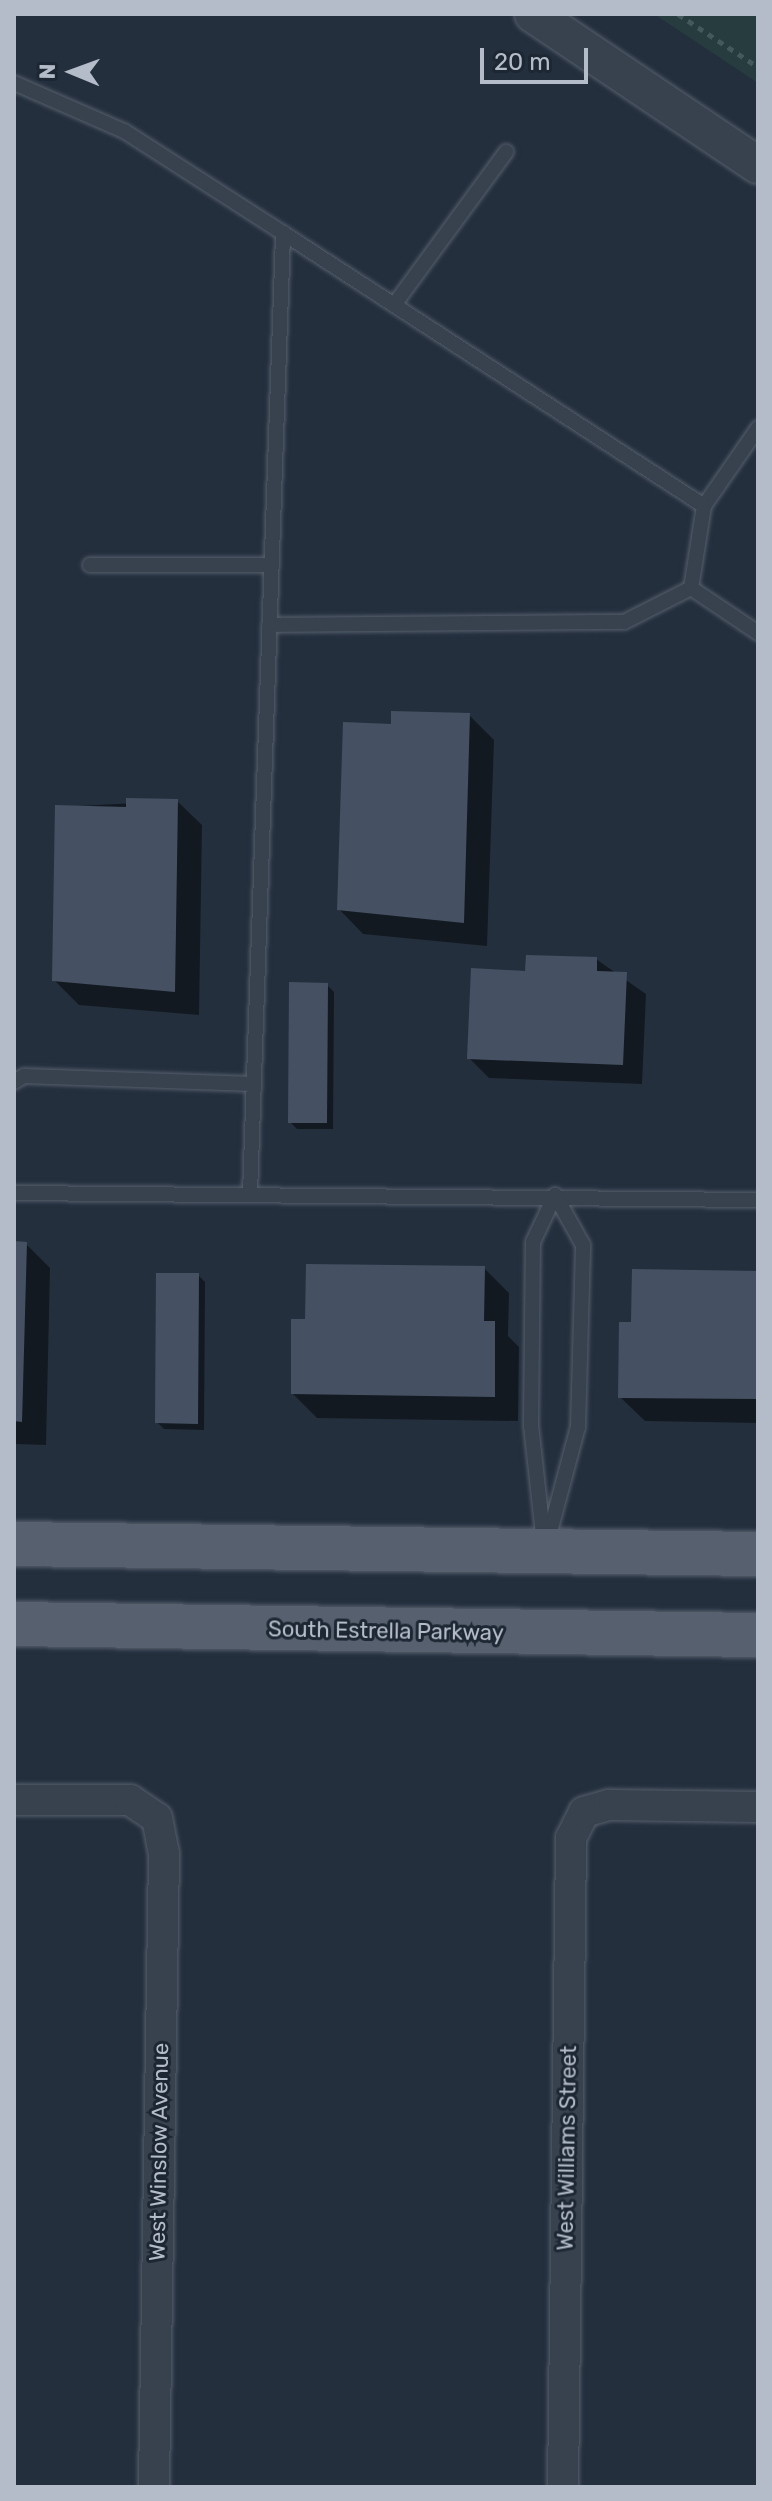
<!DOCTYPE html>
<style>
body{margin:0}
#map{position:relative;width:772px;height:2501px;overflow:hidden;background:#242f3e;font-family:Rubik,sans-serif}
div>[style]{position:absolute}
.green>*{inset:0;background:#263c3f}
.shadow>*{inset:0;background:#0007}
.building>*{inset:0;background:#455162}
.path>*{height:5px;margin-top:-2.5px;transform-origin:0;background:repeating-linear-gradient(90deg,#44595c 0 6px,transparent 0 12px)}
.roads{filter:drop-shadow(0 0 2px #565f6c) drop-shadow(0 0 2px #565f6c)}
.service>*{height:14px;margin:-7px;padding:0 7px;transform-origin:7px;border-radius:7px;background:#38414e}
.minor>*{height:30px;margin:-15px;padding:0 15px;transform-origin:15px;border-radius:15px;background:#38414e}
.tertiary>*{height:36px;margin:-18px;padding:0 18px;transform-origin:18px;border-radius:18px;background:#38414e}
.primary>*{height:44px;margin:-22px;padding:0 22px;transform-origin:22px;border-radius:22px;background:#56606e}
span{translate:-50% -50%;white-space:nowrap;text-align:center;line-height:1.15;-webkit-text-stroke:6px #1d2633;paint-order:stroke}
.street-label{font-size:22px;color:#b4bcc9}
.frame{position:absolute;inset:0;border:16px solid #b4bcc9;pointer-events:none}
.north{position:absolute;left:32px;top:32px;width:80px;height:80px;-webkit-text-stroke:6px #1d2633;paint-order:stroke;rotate:271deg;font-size:22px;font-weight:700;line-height:32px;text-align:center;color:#b4bcc9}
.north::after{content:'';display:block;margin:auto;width:28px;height:36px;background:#b4bcc9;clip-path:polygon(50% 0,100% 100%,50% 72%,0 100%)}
.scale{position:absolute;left:480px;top:48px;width:108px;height:36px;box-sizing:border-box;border:4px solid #b4bcc9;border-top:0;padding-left:10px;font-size:24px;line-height:28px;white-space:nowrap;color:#b4bcc9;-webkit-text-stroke:6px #1d2633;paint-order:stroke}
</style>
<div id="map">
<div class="green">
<div style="clip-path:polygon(654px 14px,758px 14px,758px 83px)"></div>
</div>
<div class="shadow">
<div style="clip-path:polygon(469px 715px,494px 740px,487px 946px,363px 934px,339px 909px,393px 726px)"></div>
<div style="clip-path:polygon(177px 801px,202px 825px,199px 1015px,79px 1005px,54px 980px,57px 807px)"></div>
<div style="clip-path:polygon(596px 959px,646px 994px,642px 1084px,489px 1078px,469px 1058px,527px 973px)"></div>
<div style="clip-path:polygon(327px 985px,334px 992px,333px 1129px,297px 1129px,290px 1122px)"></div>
<div style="clip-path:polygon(14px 1243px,26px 1244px,50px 1268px,46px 1445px,14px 1444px)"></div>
<div style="clip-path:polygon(484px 1268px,509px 1293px,508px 1336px,519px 1347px,518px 1421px,317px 1418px,293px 1394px,307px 1321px)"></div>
<div style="clip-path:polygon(758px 1273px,758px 1423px,645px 1421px,620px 1397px,633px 1324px)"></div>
<div style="clip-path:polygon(198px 1275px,205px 1282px,204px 1430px,164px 1429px,157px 1422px)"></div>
</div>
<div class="building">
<div style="clip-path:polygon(391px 711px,470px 713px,464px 923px,337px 910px,343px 722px,391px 724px)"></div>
<div style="clip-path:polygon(126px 798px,178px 799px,175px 992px,52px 981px,55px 805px,126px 807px)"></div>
<div style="clip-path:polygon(526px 955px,597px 957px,597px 971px,627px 972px,623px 1065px,467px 1059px,471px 968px,525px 971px)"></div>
<div style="clip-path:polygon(289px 982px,328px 983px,327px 1123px,288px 1123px)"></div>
<div style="clip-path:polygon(14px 1241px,27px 1242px,22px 1422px,14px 1421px)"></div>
<div style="clip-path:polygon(306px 1264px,485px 1266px,484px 1321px,495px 1321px,495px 1397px,291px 1394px,291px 1319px,305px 1319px)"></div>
<div style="clip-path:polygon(632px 1269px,758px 1271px,758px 1399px,618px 1398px,619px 1322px,631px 1322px)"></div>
<div style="clip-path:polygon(156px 1273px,199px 1273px,198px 1424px,155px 1423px)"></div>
</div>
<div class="path">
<div style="left:678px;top:14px;width:96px;rotate:33.5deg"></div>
</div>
<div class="roads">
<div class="service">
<div style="left:14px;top:83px;width:120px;rotate:23.6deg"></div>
<div style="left:124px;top:131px;width:189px;rotate:32.7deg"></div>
<div style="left:394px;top:305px;width:190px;rotate:-53.8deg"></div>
<div style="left:704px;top:506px;width:95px;rotate:-55.3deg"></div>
<div style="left:90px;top:565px;width:182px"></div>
<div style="left:269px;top:625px;width:355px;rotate:-0.5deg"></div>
<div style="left:624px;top:622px;width:75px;rotate:-26.9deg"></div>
<div style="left:14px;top:1082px;width:12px;rotate:-31deg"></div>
<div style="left:24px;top:1076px;width:230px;rotate:2deg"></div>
<div style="left:14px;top:1193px;width:744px;rotate:0.54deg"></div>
<div style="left:250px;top:1194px;width:962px;rotate:-88.03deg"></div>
<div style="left:283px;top:233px;width:502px;rotate:32.96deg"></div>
<div style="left:704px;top:506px;width:83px;rotate:99deg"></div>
<div style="left:691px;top:588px;width:81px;rotate:33.9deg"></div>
<div style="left:544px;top:1543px;width:118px;rotate:-96.3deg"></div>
<div style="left:531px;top:1426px;width:184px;rotate:-89.4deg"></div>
<div style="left:533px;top:1242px;width:52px;rotate:-64.9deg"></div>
<div style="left:546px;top:1547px;width:124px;rotate:-75.1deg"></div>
<div style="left:578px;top:1427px;width:182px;rotate:-88.4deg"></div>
<div style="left:583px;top:1245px;width:57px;rotate:-119.2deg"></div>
</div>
<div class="minor">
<div style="left:14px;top:1800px;width:116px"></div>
<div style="left:130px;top:1800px;width:32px;rotate:34deg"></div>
<div style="left:157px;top:1818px;width:37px;rotate:79deg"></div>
<div style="left:164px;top:1854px;width:633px;rotate:90.91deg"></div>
<div style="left:563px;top:2487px;width:649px;rotate:-89.29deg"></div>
<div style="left:571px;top:1838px;width:29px;rotate:-63deg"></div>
<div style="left:584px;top:1812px;width:26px;rotate:-16deg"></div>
<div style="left:609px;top:1805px;width:149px;rotate:0.8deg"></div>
</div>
<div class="tertiary">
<div style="left:533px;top:14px;width:271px;rotate:33.9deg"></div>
</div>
<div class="primary">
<div style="left:14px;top:1544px;width:744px;rotate:0.77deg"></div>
<div style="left:14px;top:1624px;width:744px;rotate:0.85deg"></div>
</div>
</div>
<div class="street-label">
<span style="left:386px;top:1631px;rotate:1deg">South Estrella Parkway</span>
<span style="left:567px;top:2148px;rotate:-89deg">West Williams Street</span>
<span style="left:159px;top:2152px;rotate:-89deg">West Winslow Avenue</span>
</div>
<div class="frame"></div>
<div class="north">N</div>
<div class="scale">20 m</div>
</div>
